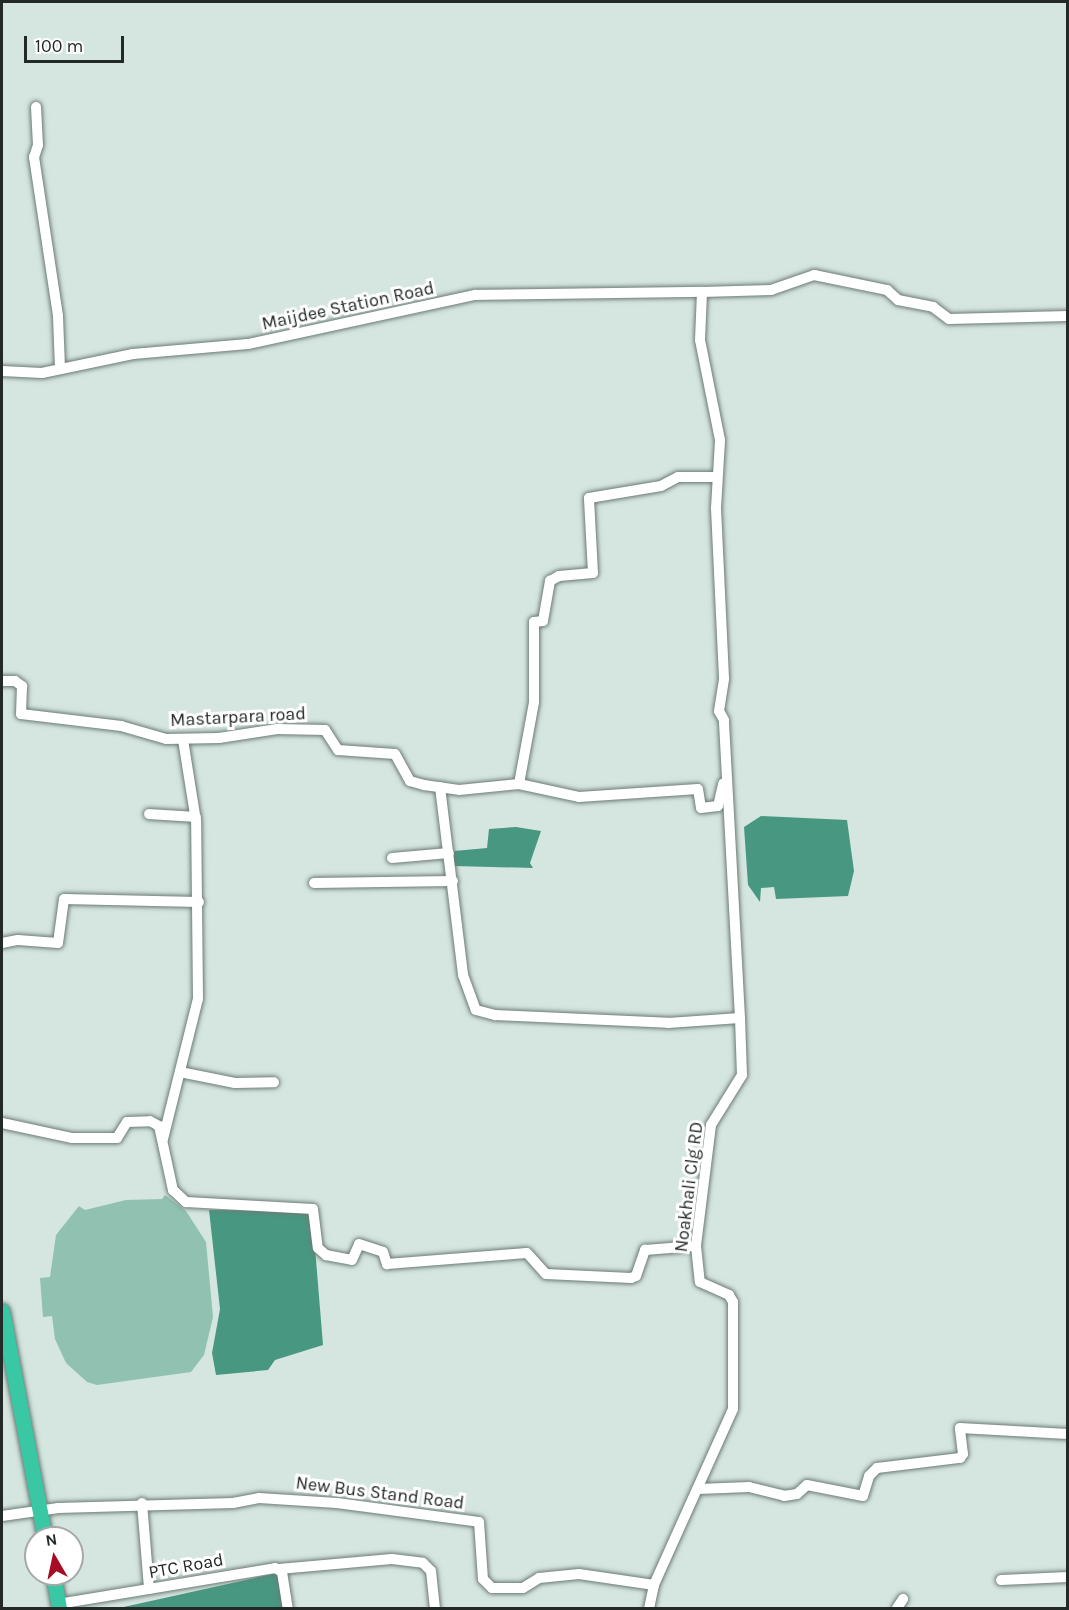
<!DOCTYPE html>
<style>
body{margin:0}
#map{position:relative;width:1069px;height:1610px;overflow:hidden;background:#d5e5df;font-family:Karla,sans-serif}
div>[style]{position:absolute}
.green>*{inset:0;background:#91c1b1}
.water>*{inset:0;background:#489881}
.roads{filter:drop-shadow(0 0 2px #6c7b76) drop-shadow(0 0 2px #6c7b76)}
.minor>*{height:10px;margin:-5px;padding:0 5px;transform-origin:5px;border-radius:5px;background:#fff}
.highway>*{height:15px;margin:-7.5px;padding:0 7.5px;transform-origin:7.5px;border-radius:7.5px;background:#39c7a4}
span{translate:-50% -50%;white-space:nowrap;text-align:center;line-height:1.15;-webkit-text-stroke:6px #fff;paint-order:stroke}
.street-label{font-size:18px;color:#232927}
.frame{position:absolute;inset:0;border:3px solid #232927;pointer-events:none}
.north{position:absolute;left:24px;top:1526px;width:60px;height:60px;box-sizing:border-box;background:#fff;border:2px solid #a7a9a9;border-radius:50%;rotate:351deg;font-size:16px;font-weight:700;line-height:24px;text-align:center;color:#232927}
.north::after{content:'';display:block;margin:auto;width:21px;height:27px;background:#a60c24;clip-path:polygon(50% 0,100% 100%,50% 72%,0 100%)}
.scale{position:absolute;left:24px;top:36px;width:100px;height:27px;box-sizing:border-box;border:3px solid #232927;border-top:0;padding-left:8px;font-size:18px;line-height:21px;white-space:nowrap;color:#232927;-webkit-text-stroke:4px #fff;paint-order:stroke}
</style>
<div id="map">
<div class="green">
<div style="clip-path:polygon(165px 1195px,186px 1211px,206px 1242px,213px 1317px,204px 1355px,191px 1372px,97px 1385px,87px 1382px,66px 1363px,55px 1339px,52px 1316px,43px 1317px,40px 1278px,50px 1277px,56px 1235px,79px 1206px,85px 1210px,126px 1200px,162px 1199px)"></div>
</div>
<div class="water">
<div style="clip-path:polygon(761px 816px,847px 820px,854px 871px,848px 896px,776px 899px,774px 887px,761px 888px,760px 902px,748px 885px,744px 827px)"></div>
<div style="clip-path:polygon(516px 827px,541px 831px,530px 863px,533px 868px,454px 866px,454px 851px,487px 848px,489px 829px)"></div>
<div style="clip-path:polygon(209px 1210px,312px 1211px,323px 1345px,275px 1360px,268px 1370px,216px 1375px,212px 1353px,220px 1309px)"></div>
<div style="clip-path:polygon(277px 1573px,283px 1608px,119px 1608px)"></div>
</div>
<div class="roads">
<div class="minor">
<div style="left:36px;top:107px;width:38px;rotate:87deg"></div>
<div style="left:38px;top:145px;width:13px;rotate:108deg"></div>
<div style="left:34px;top:157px;width:161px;rotate:81.4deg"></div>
<div style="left:58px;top:316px;width:53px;rotate:87.8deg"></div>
<div style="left:2px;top:371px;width:40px;rotate:2.9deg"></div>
<div style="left:42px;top:373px;width:93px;rotate:-11.8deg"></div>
<div style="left:133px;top:354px;width:115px;rotate:-5deg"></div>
<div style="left:248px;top:344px;width:232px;rotate:-12.2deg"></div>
<div style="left:475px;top:295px;width:227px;rotate:-0.8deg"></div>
<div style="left:2px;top:681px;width:13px"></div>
<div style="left:15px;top:681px;width:9px;rotate:36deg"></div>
<div style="left:22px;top:686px;width:28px;rotate:92deg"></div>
<div style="left:21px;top:714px;width:101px;rotate:6.8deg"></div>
<div style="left:121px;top:726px;width:47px;rotate:16.1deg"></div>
<div style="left:166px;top:739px;width:53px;rotate:-1.1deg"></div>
<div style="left:219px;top:738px;width:59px;rotate:-8.8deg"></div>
<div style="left:277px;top:729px;width:48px;rotate:1.2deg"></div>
<div style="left:325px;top:730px;width:24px;rotate:57deg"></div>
<div style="left:338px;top:750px;width:57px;rotate:4deg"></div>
<div style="left:395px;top:754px;width:31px;rotate:61deg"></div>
<div style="left:410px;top:781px;width:15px;rotate:16deg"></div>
<div style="left:424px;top:785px;width:35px;rotate:8deg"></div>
<div style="left:459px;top:790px;width:60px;rotate:-5.7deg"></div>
<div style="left:519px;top:784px;width:61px;rotate:12.2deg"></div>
<div style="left:579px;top:797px;width:119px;rotate:-3.8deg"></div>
<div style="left:698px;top:789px;width:19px;rotate:81deg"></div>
<div style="left:701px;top:808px;width:17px;rotate:-7deg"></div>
<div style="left:718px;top:806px;width:23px;rotate:-77deg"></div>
<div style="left:519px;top:784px;width:83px;rotate:-79.6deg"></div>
<div style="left:534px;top:702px;width:80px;rotate:-90deg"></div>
<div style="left:534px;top:622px;width:9px;rotate:-6deg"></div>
<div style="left:543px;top:621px;width:41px;rotate:-80.1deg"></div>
<div style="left:550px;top:581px;width:10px;rotate:-29deg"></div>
<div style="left:559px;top:576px;width:34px;rotate:-5deg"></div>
<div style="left:593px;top:573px;width:75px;rotate:-93.1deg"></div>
<div style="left:589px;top:498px;width:73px;rotate:-9.5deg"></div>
<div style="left:661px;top:486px;width:19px;rotate:-28deg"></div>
<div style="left:678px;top:477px;width:39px"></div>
<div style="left:440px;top:787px;width:189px;rotate:83deg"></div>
<div style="left:463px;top:975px;width:37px;rotate:70deg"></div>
<div style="left:476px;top:1010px;width:20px;rotate:15deg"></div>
<div style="left:495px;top:1015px;width:173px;rotate:2.6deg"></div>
<div style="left:668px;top:1023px;width:72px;rotate:-4deg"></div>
<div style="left:740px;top:1018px;width:57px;rotate:88deg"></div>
<div style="left:742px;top:1075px;width:59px;rotate:121.8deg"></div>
<div style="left:711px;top:1125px;width:122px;rotate:97.1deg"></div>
<div style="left:696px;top:1246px;width:36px;rotate:84deg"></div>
<div style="left:700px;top:1282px;width:32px;rotate:24deg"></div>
<div style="left:729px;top:1295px;width:8px;rotate:60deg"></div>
<div style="left:733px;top:1302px;width:107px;rotate:90deg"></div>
<div style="left:733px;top:1409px;width:193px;rotate:114.2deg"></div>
<div style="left:654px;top:1585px;width:24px;rotate:102deg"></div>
<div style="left:149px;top:814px;width:47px;rotate:3.7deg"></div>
<div style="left:392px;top:858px;width:57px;rotate:-5deg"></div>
<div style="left:314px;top:883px;width:139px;rotate:-0.8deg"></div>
<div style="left:2px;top:943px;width:16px;rotate:-11deg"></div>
<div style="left:18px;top:940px;width:40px;rotate:4.3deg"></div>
<div style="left:58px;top:943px;width:44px;rotate:-82.2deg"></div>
<div style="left:64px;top:899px;width:135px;rotate:1.3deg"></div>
<div style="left:740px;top:1018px;width:298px;rotate:-93.1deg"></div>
<div style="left:724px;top:720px;width:10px;rotate:-119deg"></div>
<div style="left:719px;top:711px;width:33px;rotate:-81deg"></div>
<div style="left:724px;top:678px;width:170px;rotate:-92.7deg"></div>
<div style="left:716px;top:508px;width:68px;rotate:-86.6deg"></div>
<div style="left:720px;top:440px;width:102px;rotate:-101.3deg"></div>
<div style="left:700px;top:340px;width:48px;rotate:-87.6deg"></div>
<div style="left:702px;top:292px;width:69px;rotate:-1.7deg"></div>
<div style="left:771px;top:290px;width:46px;rotate:-19.2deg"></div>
<div style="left:814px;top:275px;width:75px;rotate:11.6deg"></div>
<div style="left:887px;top:290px;width:15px;rotate:42deg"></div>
<div style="left:898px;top:300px;width:36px;rotate:11deg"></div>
<div style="left:933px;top:307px;width:20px;rotate:37deg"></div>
<div style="left:949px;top:319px;width:119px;rotate:-1.4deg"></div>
<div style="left:180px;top:1072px;width:56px;rotate:11.3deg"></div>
<div style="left:235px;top:1083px;width:39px;rotate:-1deg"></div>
<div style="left:2px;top:1123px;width:72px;rotate:12.1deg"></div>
<div style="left:72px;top:1138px;width:45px"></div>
<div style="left:117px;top:1138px;width:19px;rotate:-58deg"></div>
<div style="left:127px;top:1122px;width:23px;rotate:-2deg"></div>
<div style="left:150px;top:1121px;width:10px;rotate:29deg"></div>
<div style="left:159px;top:1126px;width:66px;rotate:77.7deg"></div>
<div style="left:173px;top:1190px;width:18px;rotate:43deg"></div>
<div style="left:186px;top:1202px;width:127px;rotate:3.2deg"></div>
<div style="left:313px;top:1209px;width:39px;rotate:83deg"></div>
<div style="left:318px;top:1248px;width:11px;rotate:41deg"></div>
<div style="left:326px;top:1255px;width:26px;rotate:11deg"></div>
<div style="left:352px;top:1260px;width:17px;rotate:-66deg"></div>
<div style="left:359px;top:1244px;width:25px;rotate:18deg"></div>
<div style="left:383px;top:1252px;width:13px;rotate:72deg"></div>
<div style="left:387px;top:1264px;width:140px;rotate:-4.5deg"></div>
<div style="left:527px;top:1253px;width:28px;rotate:48deg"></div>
<div style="left:546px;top:1274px;width:85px;rotate:2.7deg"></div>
<div style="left:631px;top:1278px;width:5px;rotate:-22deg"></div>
<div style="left:636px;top:1276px;width:28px;rotate:-71deg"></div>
<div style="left:645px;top:1250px;width:51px;rotate:-4.5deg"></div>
<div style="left:163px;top:1139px;width:144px;rotate:-76deg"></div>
<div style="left:198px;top:999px;width:178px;rotate:-90.6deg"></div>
<div style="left:196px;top:821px;width:82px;rotate:-99.1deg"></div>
<div style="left:698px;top:1489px;width:51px;rotate:-2.2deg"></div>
<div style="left:749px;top:1487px;width:36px;rotate:14deg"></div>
<div style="left:784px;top:1496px;width:13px;rotate:-9deg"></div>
<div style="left:797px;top:1494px;width:13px;rotate:-42deg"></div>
<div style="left:807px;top:1485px;width:57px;rotate:11.1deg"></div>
<div style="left:863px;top:1496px;width:21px;rotate:-73deg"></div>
<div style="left:869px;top:1476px;width:11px;rotate:-45deg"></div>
<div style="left:877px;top:1468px;width:84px;rotate:-6.9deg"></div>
<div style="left:960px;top:1458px;width:5px;rotate:-53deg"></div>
<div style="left:963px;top:1454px;width:26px;rotate:-97deg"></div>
<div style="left:960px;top:1428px;width:108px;rotate:3.2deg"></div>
<div style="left:142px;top:1503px;width:86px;rotate:85.3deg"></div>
<div style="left:2px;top:1516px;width:57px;rotate:-8.1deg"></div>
<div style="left:58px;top:1508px;width:175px;rotate:-1.6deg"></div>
<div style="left:233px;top:1503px;width:26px;rotate:-11deg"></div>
<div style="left:259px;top:1498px;width:78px;rotate:3.7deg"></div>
<div style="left:337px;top:1503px;width:143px;rotate:7.6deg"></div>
<div style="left:479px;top:1522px;width:57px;rotate:86deg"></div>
<div style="left:483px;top:1579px;width:13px;rotate:45deg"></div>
<div style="left:492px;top:1588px;width:31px"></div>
<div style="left:523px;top:1588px;width:19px;rotate:-32deg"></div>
<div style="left:539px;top:1578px;width:40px;rotate:-5.7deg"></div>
<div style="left:579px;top:1574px;width:76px;rotate:8.3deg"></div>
<div style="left:279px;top:1569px;width:113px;rotate:-5.1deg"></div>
<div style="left:392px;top:1559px;width:31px;rotate:7deg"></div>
<div style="left:423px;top:1563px;width:11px;rotate:45deg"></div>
<div style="left:431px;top:1571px;width:37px;rotate:84deg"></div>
<div style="left:1001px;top:1580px;width:67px;rotate:-2.6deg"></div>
<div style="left:58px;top:1604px;width:220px;rotate:-9.4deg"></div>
<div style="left:275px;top:1568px;width:8px;rotate:30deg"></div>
<div style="left:282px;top:1572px;width:36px;rotate:81deg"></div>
<div style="left:897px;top:1608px;width:11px;rotate:-56deg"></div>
</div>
<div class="highway">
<div style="left:2px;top:1311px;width:231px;rotate:79.3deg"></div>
<div style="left:53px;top:1574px;width:35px;rotate:80deg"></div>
</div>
</div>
<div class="street-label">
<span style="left:348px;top:306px;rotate:-12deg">Maijdee Station Road</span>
<span style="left:238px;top:717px;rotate:-3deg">Mastarpara road</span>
<span style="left:689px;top:1187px;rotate:-83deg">Noakhali Clg RD</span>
<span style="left:380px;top:1493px;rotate:7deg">New Bus Stand Road</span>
<span style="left:186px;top:1566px;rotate:-10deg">PTC Road</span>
</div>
<div class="frame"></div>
<div class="north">N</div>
<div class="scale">100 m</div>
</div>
